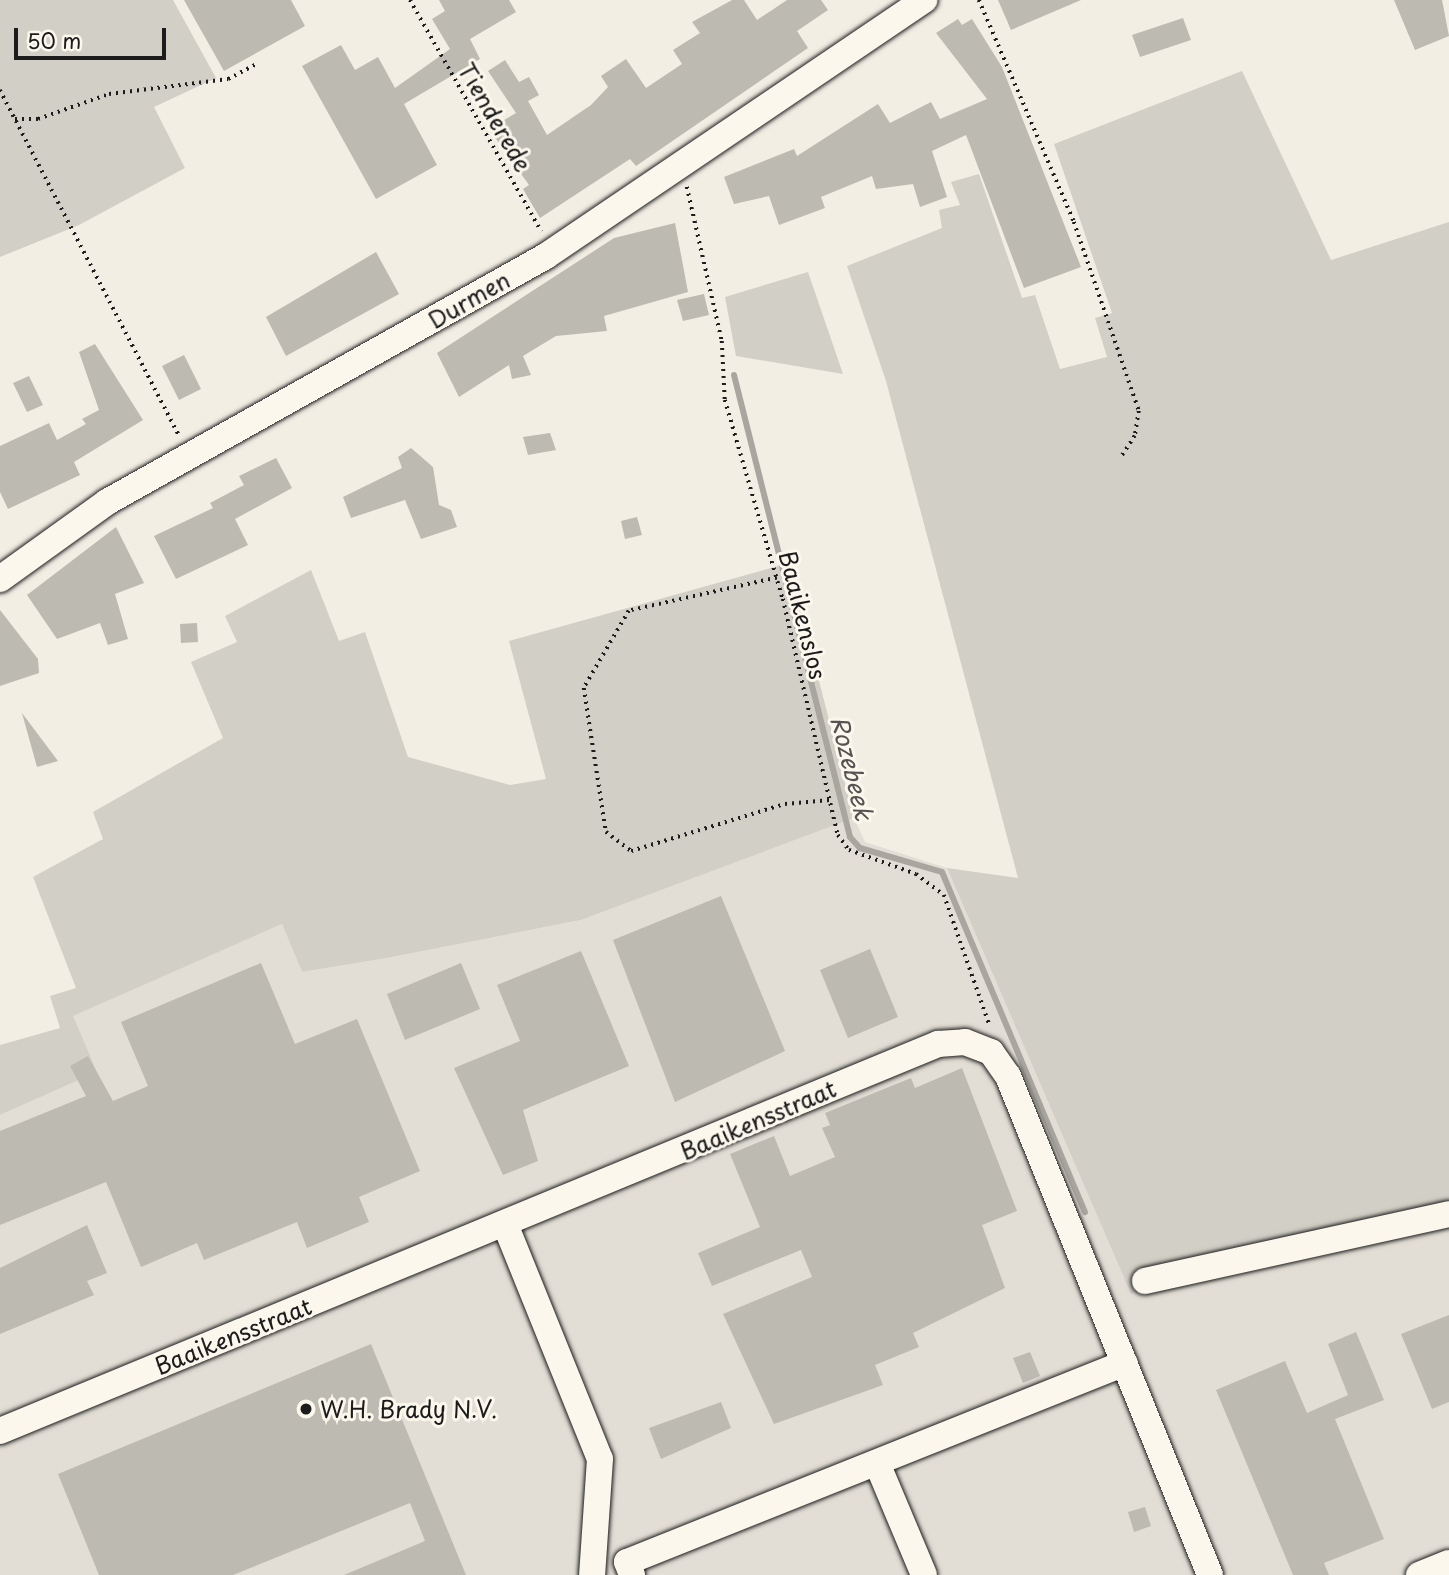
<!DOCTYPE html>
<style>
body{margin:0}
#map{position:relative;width:1449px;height:1575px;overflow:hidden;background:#f2eee4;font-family:"Playpen Sans",sans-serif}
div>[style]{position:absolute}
.built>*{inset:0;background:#e2ded5}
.green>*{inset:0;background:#d2cfc6}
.stream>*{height:6px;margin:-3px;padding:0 3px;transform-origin:3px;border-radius:3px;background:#a9a6a0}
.building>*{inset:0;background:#bdbab1}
.path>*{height:3.5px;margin-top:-1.75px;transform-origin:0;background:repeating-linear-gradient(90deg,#1c1c1c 0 2px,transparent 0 7px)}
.roads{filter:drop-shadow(0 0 2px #1c1c1c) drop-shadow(0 0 2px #1c1c1c)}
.minor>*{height:26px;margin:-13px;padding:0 13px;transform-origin:13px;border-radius:13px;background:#fbf7ec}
.dots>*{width:19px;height:19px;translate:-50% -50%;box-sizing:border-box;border:4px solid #fbf7ec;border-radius:50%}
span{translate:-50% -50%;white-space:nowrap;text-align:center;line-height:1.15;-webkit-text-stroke:6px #fbf7ec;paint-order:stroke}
.street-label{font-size:23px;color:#1c1c1c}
.poi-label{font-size:23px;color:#1c1c1c}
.left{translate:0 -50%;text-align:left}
.water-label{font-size:24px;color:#545351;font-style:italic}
.scale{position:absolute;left:14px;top:28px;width:152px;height:32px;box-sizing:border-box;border:4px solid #1c1c1c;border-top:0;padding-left:9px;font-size:21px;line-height:24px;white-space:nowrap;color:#1c1c1c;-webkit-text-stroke:5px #fbf7ec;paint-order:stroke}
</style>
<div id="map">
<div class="built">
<div style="clip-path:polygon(854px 818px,865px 842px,947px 868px,1131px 1294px,1449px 1225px,1449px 1575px,0 1575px,0 1115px,97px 1072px,72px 1016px,282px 924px,302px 972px,387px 958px,581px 920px)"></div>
</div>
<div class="green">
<div style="clip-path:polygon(0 0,173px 0,216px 78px,154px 107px,185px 168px,79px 225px,0 257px)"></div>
<div style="clip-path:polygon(1242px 71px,1331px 260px,1449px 222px,1449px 1225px,1131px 1294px,947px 868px,1018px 878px,886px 381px,847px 266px,942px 228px,939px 210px,960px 205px,951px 182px,979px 174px,1022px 298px,1035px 295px,1060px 369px,1107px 357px,1095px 318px,1112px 313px,1054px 144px)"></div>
<div style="clip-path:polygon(808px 272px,843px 374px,736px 356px,725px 297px)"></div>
<div style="clip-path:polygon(789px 563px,854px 818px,581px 920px,387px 958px,302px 972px,282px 924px,73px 1016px,97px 1072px,0 1115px,0 1045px,60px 1028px,50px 996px,76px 988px,33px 877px,103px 839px,93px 812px,223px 738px,191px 662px,237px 642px,225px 616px,311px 570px,339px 641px,365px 632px,408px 757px,510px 785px,546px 779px,509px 641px)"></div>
</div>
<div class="stream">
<div style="left:734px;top:375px;width:476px;rotate:75.9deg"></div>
<div style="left:850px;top:837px;width:15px;rotate:48deg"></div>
<div style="left:860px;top:848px;width:85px;rotate:16.3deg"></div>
<div style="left:942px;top:872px;width:369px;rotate:67.2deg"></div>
</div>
<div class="building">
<div style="clip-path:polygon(184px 0,291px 0,305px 26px,224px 71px)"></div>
<div style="clip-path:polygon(439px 0,509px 0,516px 12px,470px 39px,480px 59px,404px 104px,437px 165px,376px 199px,302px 66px,341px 45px,355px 70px,378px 57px,395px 88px,450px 49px,432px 19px,445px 11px)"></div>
<div style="clip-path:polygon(732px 0,744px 0,757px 20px,787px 0,821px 0,828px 10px,797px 31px,808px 48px,636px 166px,630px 159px,540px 218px,523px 189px,529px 185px,489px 129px,516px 113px,488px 71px,505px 60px,519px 82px,529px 77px,539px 95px,528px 101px,547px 135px,591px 105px,608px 87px,601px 76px,626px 59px,646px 88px,682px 64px,673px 50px,700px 33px,692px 22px)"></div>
<div style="clip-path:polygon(998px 0,1081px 0,1011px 30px)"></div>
<div style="clip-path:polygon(1394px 0,1442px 0,1449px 36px,1415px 50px)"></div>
<div style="clip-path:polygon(1183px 18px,1191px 40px,1140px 57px,1132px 35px)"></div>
<div style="clip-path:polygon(958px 19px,962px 25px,972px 19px,1002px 67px,1081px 267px,1024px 288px,966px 135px,932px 151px,947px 197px,920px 207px,913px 184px,876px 189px,872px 176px,821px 197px,825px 208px,779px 225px,769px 196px,734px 204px,724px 177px,794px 149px,797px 156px,878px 104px,890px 123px,931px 102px,940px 119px,987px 99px,936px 33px)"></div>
<div style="clip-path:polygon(675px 223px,688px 292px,604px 316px,607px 331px,556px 336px,523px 356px,531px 375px,512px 379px,509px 365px,459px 397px,437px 353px,614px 238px)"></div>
<div style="clip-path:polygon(376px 252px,399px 294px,286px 356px,266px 317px)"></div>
<div style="clip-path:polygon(704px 294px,709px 315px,683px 321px,677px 300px)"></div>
<div style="clip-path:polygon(95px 344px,143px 420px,74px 462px,80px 475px,8px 509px,0 492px,0 446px,49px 423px,57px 440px,86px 424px,82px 419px,99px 410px,79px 352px)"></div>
<div style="clip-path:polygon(184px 355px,201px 389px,179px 400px,162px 366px)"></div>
<div style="clip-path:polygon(29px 376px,43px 405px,27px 412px,13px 383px)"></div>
<div style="clip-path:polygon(550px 433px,556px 450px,528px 455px,523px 437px)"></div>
<div style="clip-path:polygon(411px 448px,433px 467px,439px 505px,451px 510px,457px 527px,421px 539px,405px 500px,351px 518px,343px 497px,402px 468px,398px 457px)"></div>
<div style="clip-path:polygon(276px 458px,292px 488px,235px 519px,248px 545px,176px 579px,154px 536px,213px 508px,210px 503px,244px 485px,239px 476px)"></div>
<div style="clip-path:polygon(637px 517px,642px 535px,625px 539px,621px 521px)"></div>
<div style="clip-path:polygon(116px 527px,144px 583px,115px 594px,128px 639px,108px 645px,100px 623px,57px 639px,27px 595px)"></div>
<div style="clip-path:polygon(0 610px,38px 659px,39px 673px,0 686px)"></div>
<div style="clip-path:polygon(197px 623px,198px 642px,181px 643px,180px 624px)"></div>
<div style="clip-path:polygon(22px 713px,58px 761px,37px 767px)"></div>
<div style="clip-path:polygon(721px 896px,785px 1051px,675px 1102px,613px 940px)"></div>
<div style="clip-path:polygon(870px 949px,898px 1017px,848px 1038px,820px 970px)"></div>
<div style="clip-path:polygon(581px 951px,629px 1066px,523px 1110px,538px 1161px,503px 1175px,454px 1068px,520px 1041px,497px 985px)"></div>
<div style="clip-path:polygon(261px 963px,295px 1044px,357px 1019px,420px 1171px,359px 1197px,369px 1222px,307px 1248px,297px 1222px,204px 1260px,197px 1243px,141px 1267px,106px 1182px,0 1225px,0 1131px,86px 1096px,70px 1066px,88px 1056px,113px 1101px,148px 1086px,121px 1022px)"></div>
<div style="clip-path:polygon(461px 963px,480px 1009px,405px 1040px,387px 994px)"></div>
<div style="clip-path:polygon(962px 1068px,1017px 1211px,982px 1225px,1005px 1288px,913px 1333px,919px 1347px,875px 1365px,883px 1385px,774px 1424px,723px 1314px,812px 1277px,801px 1250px,712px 1286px,698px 1253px,760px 1227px,730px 1154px,774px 1136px,790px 1176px,835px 1157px,822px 1128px,830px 1125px,825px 1113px,911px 1078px,915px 1088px)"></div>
<div style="clip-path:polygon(87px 1225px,107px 1273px,87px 1281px,94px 1295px,0 1334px,0 1268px)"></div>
<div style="clip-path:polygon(1449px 1315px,1449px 1402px,1432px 1409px,1401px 1334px)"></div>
<div style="clip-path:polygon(1356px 1332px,1384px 1400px,1335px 1419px,1384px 1539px,1324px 1563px,1329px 1575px,1293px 1575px,1216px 1390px,1285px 1361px,1307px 1413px,1348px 1395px,1328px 1344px)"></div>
<div style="clip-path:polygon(371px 1344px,466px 1575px,344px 1575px,425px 1541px,410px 1503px,233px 1575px,99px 1575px,58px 1474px)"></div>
<div style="clip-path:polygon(1030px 1352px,1040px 1376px,1023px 1383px,1013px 1358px)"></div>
<div style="clip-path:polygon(721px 1402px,731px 1428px,661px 1459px,649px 1428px)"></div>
<div style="clip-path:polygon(1145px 1507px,1151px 1526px,1134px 1532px,1128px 1512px)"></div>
</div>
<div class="path">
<div style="left:410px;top:0;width:266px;rotate:60.4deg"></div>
<div style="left:979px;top:0;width:241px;rotate:66.8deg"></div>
<div style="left:1074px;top:222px;width:200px;rotate:71deg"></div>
<div style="left:1139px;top:411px;width:25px;rotate:99deg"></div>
<div style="left:1135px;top:436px;width:24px;rotate:123deg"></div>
<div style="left:0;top:90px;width:389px;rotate:62.6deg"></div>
<div style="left:15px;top:119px;width:23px"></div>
<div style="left:38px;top:119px;width:75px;rotate:-19.4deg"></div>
<div style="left:109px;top:94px;width:120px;rotate:-7.2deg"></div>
<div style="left:228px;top:79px;width:34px;rotate:-28deg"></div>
<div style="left:687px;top:187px;width:158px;rotate:77.2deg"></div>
<div style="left:722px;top:341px;width:59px;rotate:87.1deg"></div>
<div style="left:725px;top:400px;width:207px;rotate:73.8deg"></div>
<div style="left:783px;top:599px;width:242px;rotate:76.9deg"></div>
<div style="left:838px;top:835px;width:19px;rotate:54deg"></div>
<div style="left:849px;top:850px;width:71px;rotate:19.7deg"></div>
<div style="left:916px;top:874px;width:35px;rotate:37deg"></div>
<div style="left:944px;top:895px;width:139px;rotate:70.7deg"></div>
<div style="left:777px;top:578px;width:152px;rotate:167.4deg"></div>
<div style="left:629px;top:611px;width:89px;rotate:120.3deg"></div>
<div style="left:584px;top:688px;width:146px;rotate:81.3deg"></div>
<div style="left:606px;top:832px;width:31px;rotate:37deg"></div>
<div style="left:631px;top:851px;width:161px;rotate:-17deg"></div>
<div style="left:785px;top:804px;width:45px;rotate:-5.1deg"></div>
</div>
<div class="roads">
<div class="minor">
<div style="left:0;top:579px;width:132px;rotate:-35.7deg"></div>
<div style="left:107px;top:502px;width:503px;rotate:-29.26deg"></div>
<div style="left:546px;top:256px;width:457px;rotate:-34.1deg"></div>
<div style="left:505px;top:1224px;width:253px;rotate:68deg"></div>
<div style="left:600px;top:1459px;width:116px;rotate:93.9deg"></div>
<div style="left:1145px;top:1281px;width:311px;rotate:-12.4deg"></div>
<div style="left:0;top:1431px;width:1015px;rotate:-22.42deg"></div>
<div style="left:938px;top:1044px;width:27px;rotate:-4deg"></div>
<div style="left:965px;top:1042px;width:28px;rotate:21deg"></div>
<div style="left:991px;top:1052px;width:29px;rotate:55deg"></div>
<div style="left:1008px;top:1076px;width:538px;rotate:67.96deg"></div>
<div style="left:877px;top:1463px;width:121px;rotate:67.2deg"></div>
<div style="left:632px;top:1575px;width:14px;rotate:-111deg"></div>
<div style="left:627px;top:1562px;width:536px;rotate:-21.78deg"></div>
<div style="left:1419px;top:1575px;width:32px;rotate:-22deg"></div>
</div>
</div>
<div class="dots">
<div style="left:306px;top:1409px;background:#1c1c1c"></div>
</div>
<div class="street-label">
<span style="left:495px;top:117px;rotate:60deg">Tienderede</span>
<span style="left:469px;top:300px;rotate:-30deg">Durmen</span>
<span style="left:803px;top:615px;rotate:76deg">Baaikenslos</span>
<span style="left:758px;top:1120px;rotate:-23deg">Baaikensstraat</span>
<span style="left:233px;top:1336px;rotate:-22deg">Baaikensstraat</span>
</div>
<div class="poi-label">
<span class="left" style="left:320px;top:1409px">W.H. Brady N.V.</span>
</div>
<div class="water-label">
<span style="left:852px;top:768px;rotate:76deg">Rozebeek</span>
</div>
<div class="scale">50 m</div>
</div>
